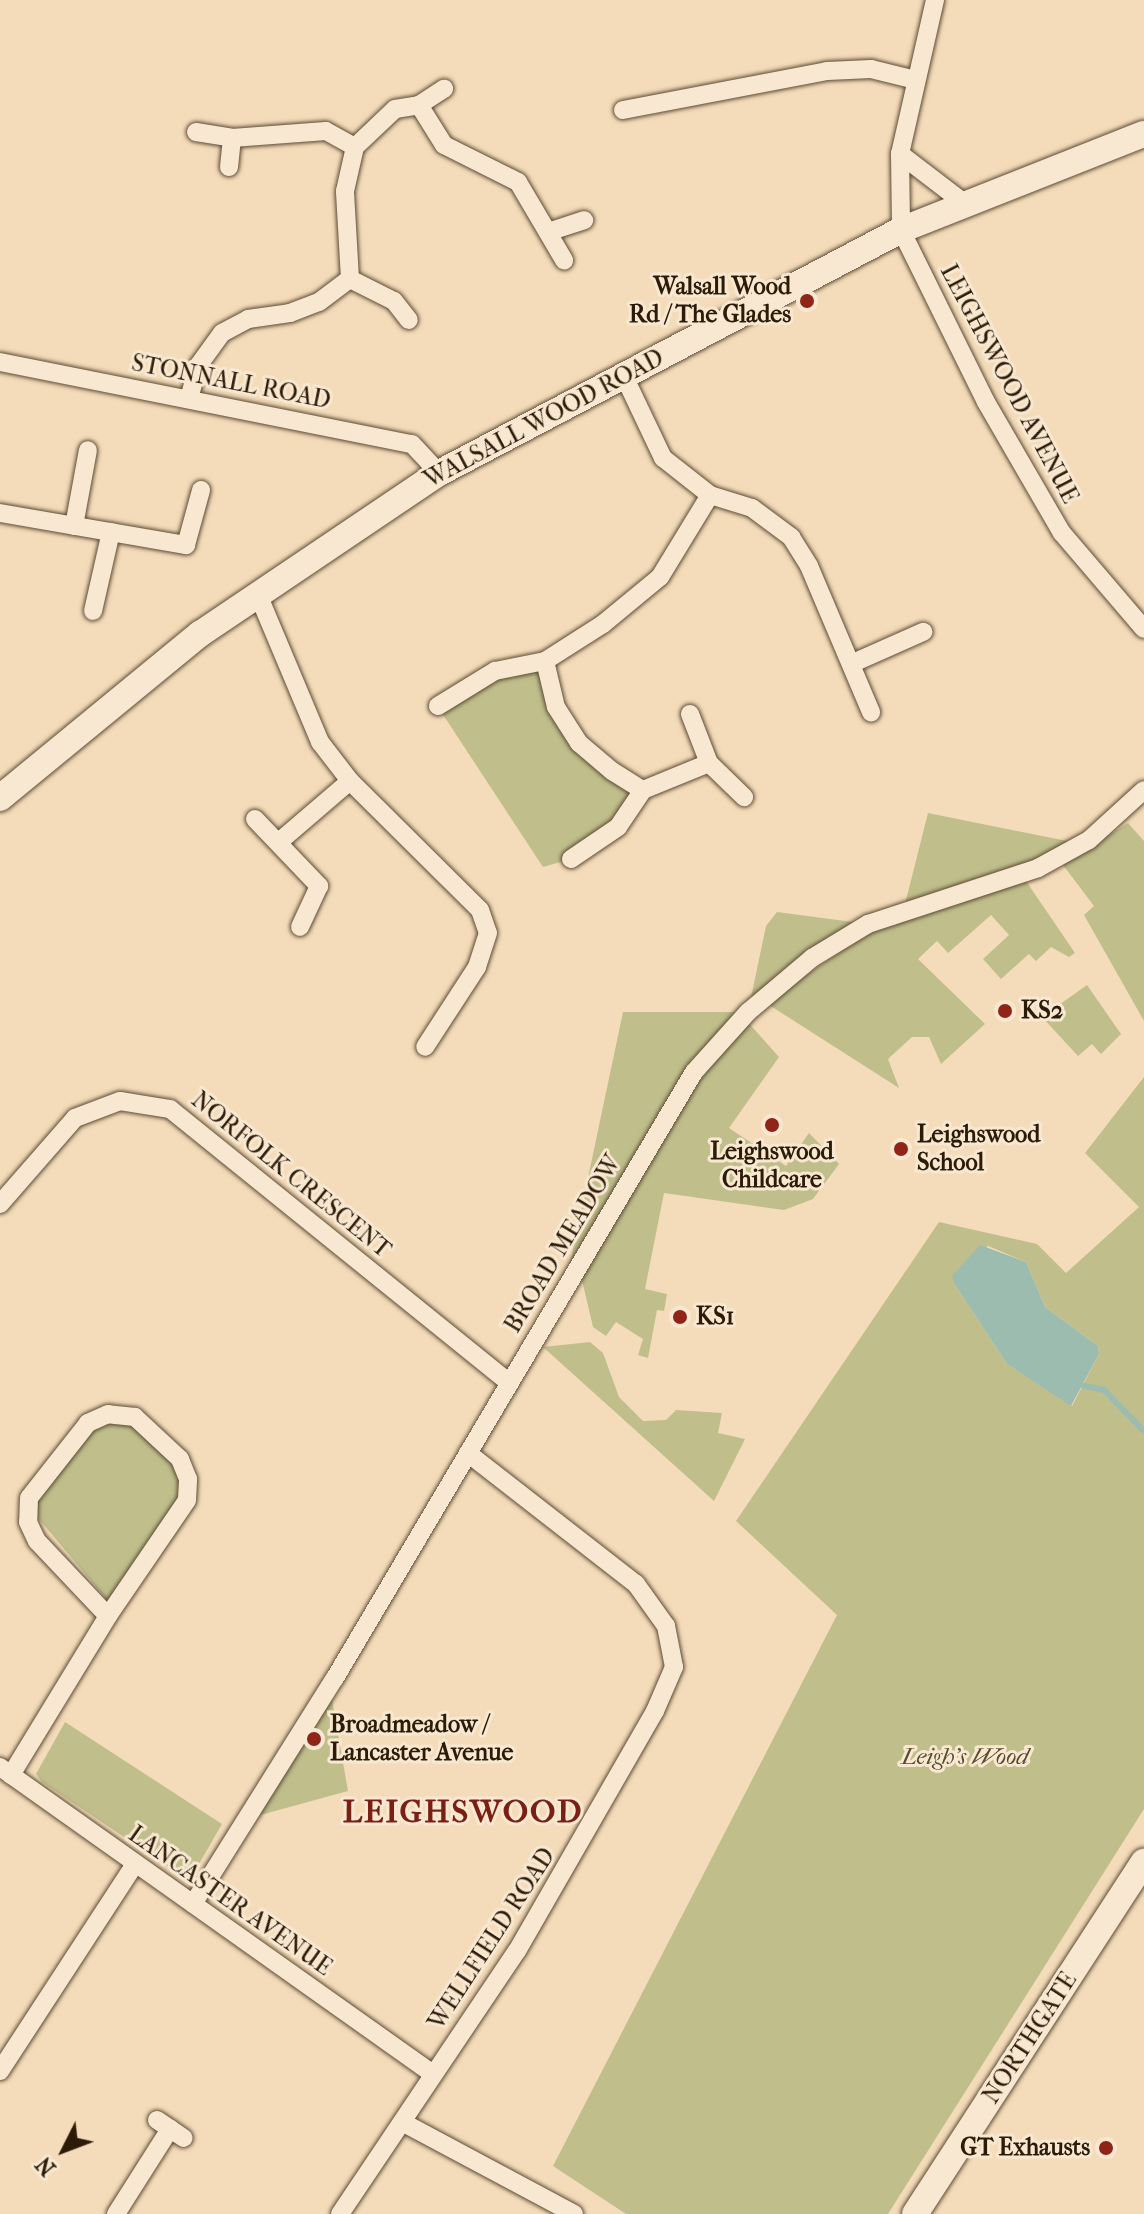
<!DOCTYPE html>
<style>
body{margin:0}
#map{position:relative;width:1144px;height:2214px;overflow:hidden;background:#f4dcba;font-family:"IM FELL French Canon",serif}
div>[style]{position:absolute}
.green>*{inset:0;background:#c0bf8c}
.water>*{inset:0;background:#9cbcaf}
.stream>*{height:6px;margin:-3px;padding:0 3px;transform-origin:3px;border-radius:3px;background:#9cbcaf}
.roads{filter:drop-shadow(0 0 2px #5d4b34) drop-shadow(0 0 2px #5d4b34)}
.street>*{height:18px;margin:-9px;padding:0 9px;transform-origin:9px;border-radius:9px;background:#f8e8d2}
.secondary>*{height:26px;margin:-13px;padding:0 13px;transform-origin:13px;border-radius:13px;background:#f8e8d2}
.dots>*{width:22px;height:22px;translate:-50% -50%;box-sizing:border-box;border:4px solid #f8e8d2;border-radius:50%}
span{translate:-50% -50%;white-space:nowrap;text-align:center;line-height:1.15;-webkit-text-stroke:6px #f8e8d2;paint-order:stroke}
.poi-label{font-size:24px;color:#2b1b07;font-weight:700}
.right{translate:-100% -50%;text-align:right}
.left{translate:0 -50%;text-align:left}
.street-label{font-size:24px;color:#2b1b07}
.park-label{font-size:24px;color:#584c2f;font-style:italic}
.district-label{font-size:32px;color:#7a1f14;font-weight:700;letter-spacing:2px}
.north{position:absolute;left:24px;top:2110px;width:80px;height:80px;-webkit-text-stroke:6px #f8e8d2;paint-order:stroke;rotate:228deg;font-size:22px;font-weight:700;line-height:32px;text-align:center;color:#2b1b07}
.north::after{content:'';display:block;margin:auto;width:28px;height:36px;background:#2b1b07;clip-path:polygon(50% 0,100% 100%,50% 72%,0 100%)}
</style>
<div id="map">
<div class="green">
<div style="clip-path:polygon(545px 661px,579px 743px,643px 790px,634px 807px,571px 859px,543px 867px,438px 707px,495px 671px)"></div>
<div style="clip-path:polygon(928px 813px,1072px 842px,1038px 862px,905px 904px)"></div>
<div style="clip-path:polygon(1128px 823px,1144px 841px,1144px 1021px,1084px 915px,1094px 906px,1063px 865px)"></div>
<div style="clip-path:polygon(1026px 881px,1075px 953px,1069px 957px,1051px 947px,1036px 961px,1029px 954px,1001px 979px,983px 959px,1009px 935px,991px 915px,948px 953px,937px 941px,918px 959px,985px 1024px,941px 1064px,929px 1037px,912px 1037px,888px 1059px,899px 1088px,766px 1003px,870px 931px)"></div>
<div style="clip-path:polygon(777px 912px,868px 924px,812px 958px,694px 1072px,566px 1282px,623px 1012px,748px 1012px,766px 926px)"></div>
<div style="clip-path:polygon(1087px 985px,1121px 1034px,1101px 1054px,1092px 1044px,1078px 1056px,1042px 1017px)"></div>
<div style="clip-path:polygon(747px 1021px,779px 1057px,729px 1128px,786px 1166px,809px 1133px,839px 1164px,813px 1199px,784px 1210px,664px 1193px,645px 1289px,667px 1294px,664px 1311px,657px 1310px,648px 1358px,638px 1355px,643px 1339px,616px 1322px,606px 1336px,593px 1327px,581px 1276px,702px 1076px)"></div>
<div style="clip-path:polygon(evenodd,1144px 1077px,1144px 1809px,888px 2214px,626px 2214px,553px 2166px,837px 1615px,736px 1521px,939px 1222px,1037px 1244px,1066px 1273px,1139px 1207px,1085px 1153px,1144px 1077px,988px 1246px,1026px 1262px,1045px 1307px,1098px 1346px,1099px 1354px,1072px 1406px,1007px 1364px,955px 1285px,988px 1246px)"></div>
<div style="clip-path:polygon(590px 1342px,603px 1353px,619px 1397px,643px 1421px,666px 1420px,676px 1410px,722px 1413px,718px 1433px,745px 1439px,714px 1501px,543px 1347px)"></div>
<div style="clip-path:polygon(108px 1422px,132px 1425px,172px 1462px,179px 1480px,178px 1498px,108px 1601px,38px 1518px,38px 1497px,90px 1430px)"></div>
<div style="clip-path:polygon(331px 1694px,348px 1791px,253px 1817px)"></div>
<div style="clip-path:polygon(65px 1722px,222px 1824px,195px 1871px,185px 1878px,42px 1782px,36px 1774px)"></div>
</div>
<div class="water">
<div style="clip-path:polygon(980px 1245px,1026px 1262px,1045px 1307px,1098px 1346px,1099px 1354px,1071px 1406px,1007px 1364px,955px 1285px,952px 1276px)"></div>
</div>
<div class="stream">
<div style="left:1084px;top:1386px;width:20px;rotate:11deg"></div>
<div style="left:1104px;top:1390px;width:57px;rotate:45.7deg"></div>
</div>
<div class="roads">
<div class="street">
<div style="left:935px;top:0;width:158px;rotate:102.8deg"></div>
<div style="left:900px;top:154px;width:76px;rotate:89.2deg"></div>
<div style="left:901px;top:230px;width:192px;rotate:63.7deg"></div>
<div style="left:986px;top:402px;width:151px;rotate:59.9deg"></div>
<div style="left:1062px;top:533px;width:126px;rotate:49.5deg"></div>
<div style="left:419px;top:105px;width:47px;rotate:58deg"></div>
<div style="left:444px;top:145px;width:83px;rotate:26.6deg"></div>
<div style="left:518px;top:182px;width:91px;rotate:59.5deg"></div>
<div style="left:623px;top:110px;width:208px;rotate:-10.8deg"></div>
<div style="left:827px;top:71px;width:44px;rotate:-2.6deg"></div>
<div style="left:871px;top:69px;width:46px;rotate:13.7deg"></div>
<div style="left:196px;top:132px;width:36px;rotate:9deg"></div>
<div style="left:232px;top:138px;width:94px;rotate:-4.3deg"></div>
<div style="left:326px;top:131px;width:33px;rotate:29deg"></div>
<div style="left:900px;top:154px;width:86px;rotate:37.4deg"></div>
<div style="left:229px;top:167px;width:29px;rotate:-84deg"></div>
<div style="left:551px;top:231px;width:35px;rotate:-18deg"></div>
<div style="left:350px;top:279px;width:49px;rotate:26.6deg"></div>
<div style="left:394px;top:301px;width:24px;rotate:52deg"></div>
<div style="left:0;top:362px;width:420px;rotate:11.3deg"></div>
<div style="left:412px;top:444px;width:40px;rotate:47deg"></div>
<div style="left:624px;top:376px;width:91px;rotate:64.6deg"></div>
<div style="left:663px;top:458px;width:60px;rotate:38.2deg"></div>
<div style="left:710px;top:495px;width:44px;rotate:17.2deg"></div>
<div style="left:752px;top:508px;width:49px;rotate:36.6deg"></div>
<div style="left:791px;top:537px;width:34px;rotate:58deg"></div>
<div style="left:809px;top:566px;width:159px;rotate:67deg"></div>
<div style="left:189px;top:399px;width:34px;rotate:-75deg"></div>
<div style="left:198px;top:366px;width:41px;rotate:-54deg"></div>
<div style="left:222px;top:333px;width:30px;rotate:-28deg"></div>
<div style="left:248px;top:319px;width:42px;rotate:-8.1deg"></div>
<div style="left:290px;top:313px;width:31px;rotate:-21deg"></div>
<div style="left:319px;top:302px;width:39px;rotate:-37deg"></div>
<div style="left:350px;top:279px;width:88px;rotate:-93.3deg"></div>
<div style="left:345px;top:191px;width:45px;rotate:-77.2deg"></div>
<div style="left:355px;top:147px;width:55px;rotate:-43.5deg"></div>
<div style="left:395px;top:109px;width:24px;rotate:-9deg"></div>
<div style="left:419px;top:105px;width:30px;rotate:-33deg"></div>
<div style="left:0;top:513px;width:189px;rotate:9.8deg"></div>
<div style="left:186px;top:545px;width:57px;rotate:-74.7deg"></div>
<div style="left:74px;top:526px;width:77px;rotate:-79.6deg"></div>
<div style="left:257px;top:592px;width:163px;rotate:67.2deg"></div>
<div style="left:320px;top:742px;width:49px;rotate:52.4deg"></div>
<div style="left:350px;top:781px;width:183px;rotate:44.8deg"></div>
<div style="left:480px;top:910px;width:24px;rotate:71deg"></div>
<div style="left:488px;top:933px;width:36px;rotate:108deg"></div>
<div style="left:477px;top:967px;width:95px;rotate:123deg"></div>
<div style="left:93px;top:611px;width:81px;rotate:-77.2deg"></div>
<div style="left:545px;top:661px;width:47px;rotate:76.6deg"></div>
<div style="left:556px;top:707px;width:43px;rotate:57.4deg"></div>
<div style="left:579px;top:743px;width:43px;rotate:40.3deg"></div>
<div style="left:612px;top:771px;width:36px;rotate:32deg"></div>
<div style="left:643px;top:790px;width:71px;rotate:-22.2deg"></div>
<div style="left:853px;top:663px;width:77px;rotate:-23.9deg"></div>
<div style="left:438px;top:706px;width:67px;rotate:-31.6deg"></div>
<div style="left:495px;top:671px;width:51px;rotate:-11.3deg"></div>
<div style="left:545px;top:661px;width:69px;rotate:-32.5deg"></div>
<div style="left:603px;top:624px;width:74px;rotate:-39.5deg"></div>
<div style="left:660px;top:577px;width:96px;rotate:-58.6deg"></div>
<div style="left:690px;top:714px;width:53px;rotate:68.8deg"></div>
<div style="left:709px;top:763px;width:49px;rotate:44.2deg"></div>
<div style="left:255px;top:819px;width:93px;rotate:46.3deg"></div>
<div style="left:319px;top:886px;width:45px;rotate:114.9deg"></div>
<div style="left:280px;top:841px;width:92px;rotate:-40.6deg"></div>
<div style="left:571px;top:859px;width:57px;rotate:-34.2deg"></div>
<div style="left:618px;top:827px;width:45px;rotate:-56deg"></div>
<div style="left:0;top:1204px;width:114px;rotate:-48.9deg"></div>
<div style="left:75px;top:1118px;width:48px;rotate:-20.7deg"></div>
<div style="left:120px;top:1101px;width:51px;rotate:9.1deg"></div>
<div style="left:170px;top:1109px;width:436px;rotate:38.9deg"></div>
<div style="left:0;top:1767px;width:531px;rotate:35.34deg"></div>
<div style="left:11px;top:1775px;width:186px;rotate:-58.6deg"></div>
<div style="left:108px;top:1616px;width:140px;rotate:-55.7deg"></div>
<div style="left:187px;top:1500px;width:21px;rotate:-87deg"></div>
<div style="left:188px;top:1479px;width:22px;rotate:-112deg"></div>
<div style="left:180px;top:1459px;width:62px;rotate:-137deg"></div>
<div style="left:135px;top:1417px;width:27px;rotate:-174deg"></div>
<div style="left:108px;top:1414px;width:22px;rotate:156deg"></div>
<div style="left:88px;top:1423px;width:95px;rotate:128.2deg"></div>
<div style="left:29px;top:1498px;width:24px;rotate:92deg"></div>
<div style="left:28px;top:1522px;width:21px;rotate:65deg"></div>
<div style="left:37px;top:1541px;width:103px;rotate:46.6deg"></div>
<div style="left:193px;top:1904px;width:267px;rotate:-57.9deg"></div>
<div style="left:335px;top:1678px;width:704px;rotate:-59.36deg"></div>
<div style="left:694px;top:1072px;width:81px;rotate:-48deg"></div>
<div style="left:748px;top:1012px;width:84px;rotate:-40.2deg"></div>
<div style="left:812px;top:958px;width:66px;rotate:-31.3deg"></div>
<div style="left:868px;top:924px;width:179px;rotate:-18.2deg"></div>
<div style="left:1038px;top:868px;width:58px;rotate:-28.8deg"></div>
<div style="left:1089px;top:840px;width:74px;rotate:-42.3deg"></div>
<div style="left:0;top:2071px;width:247px;rotate:-56.9deg"></div>
<div style="left:157px;top:2120px;width:32px;rotate:34deg"></div>
<div style="left:402px;top:2122px;width:195px;rotate:28.1deg"></div>
<div style="left:116px;top:2214px;width:101px;rotate:-57.6deg"></div>
<div style="left:340px;top:2214px;width:317px;rotate:-56.1deg"></div>
<div style="left:517px;top:1951px;width:277px;rotate:-60.1deg"></div>
<div style="left:655px;top:1711px;width:48px;rotate:-66.6deg"></div>
<div style="left:674px;top:1667px;width:42px;rotate:-101deg"></div>
<div style="left:666px;top:1626px;width:52px;rotate:-125.5deg"></div>
<div style="left:636px;top:1584px;width:213px;rotate:-142.1deg"></div>
</div>
<div class="secondary">
<div style="left:0;top:798px;width:259px;rotate:-39.4deg"></div>
<div style="left:200px;top:634px;width:288px;rotate:-34deg"></div>
<div style="left:439px;top:473px;width:522px;rotate:-27.74deg"></div>
<div style="left:901px;top:230px;width:261px;rotate:-21.6deg"></div>
<div style="left:915px;top:2214px;width:420px;rotate:-57deg"></div>
</div>
</div>
<div class="dots">
<div style="left:807px;top:301px;background:#8f2418"></div>
<div style="left:1005px;top:1011px;background:#8f2418"></div>
<div style="left:772px;top:1125px;background:#8f2418"></div>
<div style="left:901px;top:1149px;background:#8f2418"></div>
<div style="left:680px;top:1317px;background:#8f2418"></div>
<div style="left:314px;top:1739px;background:#8f2418"></div>
<div style="left:1106px;top:2148px;background:#8f2418"></div>
</div>
<div class="poi-label">
<span class="right" style="left:791px;top:301px">Walsall Wood<br>Rd / The Glades</span>
<span class="left" style="left:1021px;top:1011px">KS2</span>
<span class="left" style="left:917px;top:1149px">Leighswood<br>School</span>
<span style="left:772px;top:1166px">Leighswood<br>Childcare</span>
<span class="left" style="left:696px;top:1317px">KS1</span>
<span class="left" style="left:330px;top:1739px">Broadmeadow /<br>Lancaster Avenue</span>
<span class="right" style="left:1090px;top:2148px">GT Exhausts</span>
</div>
<div class="street-label">
<span style="left:231px;top:382px;rotate:11deg">STONNALL ROAD</span>
<span style="left:1009px;top:384px;rotate:62deg">LEIGHSWOOD AVENUE</span>
<span style="left:544px;top:419px;rotate:-28deg">WALSALL WOOD ROAD</span>
<span style="left:291px;top:1175px;rotate:39deg">NORFOLK CRESCENT</span>
<span style="left:563px;top:1244px;rotate:-59deg">BROAD MEADOW</span>
<span style="left:230px;top:1901px;rotate:35deg">LANCASTER AVENUE</span>
<span style="left:492px;top:1939px;rotate:-57deg">WELLFIELD ROAD</span>
<span style="left:1030px;top:2038px;rotate:-57deg">NORTHGATE</span>
</div>
<div class="park-label">
<span style="left:965px;top:1757px">Leigh's Wood</span>
</div>
<div class="district-label">
<span style="left:463px;top:1812px">LEIGHSWOOD</span>
</div>
<div class="north">N</div>
</div>
